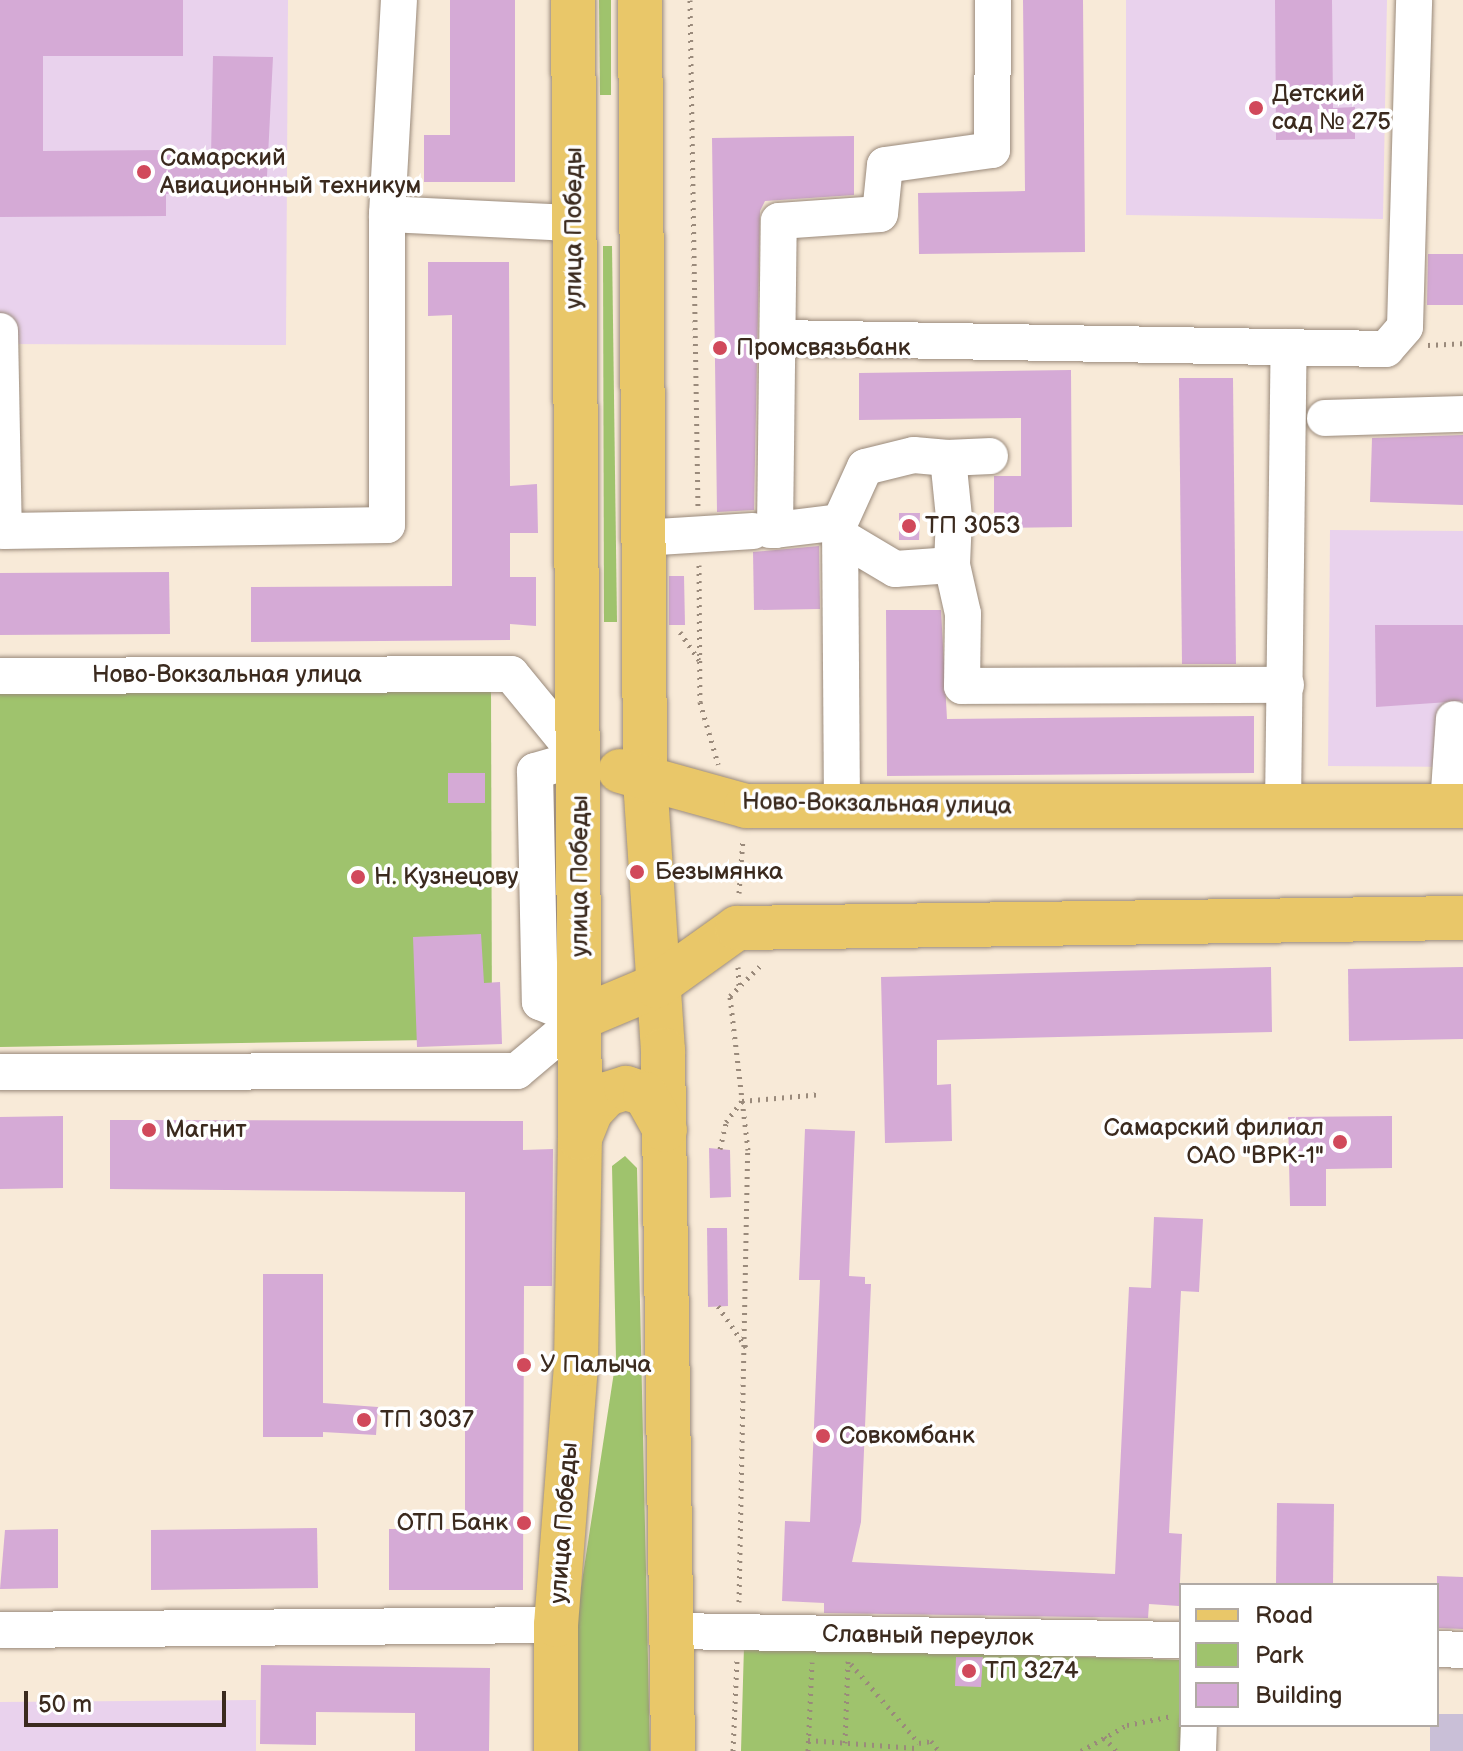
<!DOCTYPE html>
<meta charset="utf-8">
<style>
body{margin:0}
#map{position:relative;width:1463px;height:1751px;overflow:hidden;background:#f8ead8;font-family:"Balsamiq Sans",sans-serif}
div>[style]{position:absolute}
.built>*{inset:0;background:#e9d2ed}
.industrial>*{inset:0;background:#c9bfd7}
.green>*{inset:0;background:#9fc36d}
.building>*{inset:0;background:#d5aad6}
.path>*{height:5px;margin-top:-2.5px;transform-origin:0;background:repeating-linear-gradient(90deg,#9a8a7b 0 2px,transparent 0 8px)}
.roads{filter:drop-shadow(0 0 2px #9a8a7b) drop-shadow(0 0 2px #9a8a7b)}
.minor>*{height:36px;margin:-18px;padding:0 18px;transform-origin:18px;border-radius:18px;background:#fff}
.major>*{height:44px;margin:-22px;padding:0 22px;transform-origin:22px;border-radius:22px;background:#e9c769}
.dots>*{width:22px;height:22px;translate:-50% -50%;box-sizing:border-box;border:4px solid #fff;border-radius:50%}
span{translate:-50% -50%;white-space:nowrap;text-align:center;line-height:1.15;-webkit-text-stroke:7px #fff;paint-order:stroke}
.poi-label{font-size:24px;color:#3b2a1e}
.left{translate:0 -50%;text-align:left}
.right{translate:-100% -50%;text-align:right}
.street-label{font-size:24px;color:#3b2a1e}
.legend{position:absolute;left:1179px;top:1583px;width:260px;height:144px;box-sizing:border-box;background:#fff;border:2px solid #b1aaa5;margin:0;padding:10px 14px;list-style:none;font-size:24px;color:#3b2a1e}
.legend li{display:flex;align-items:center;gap:16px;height:40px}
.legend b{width:40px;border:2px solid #b1aaa5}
.scale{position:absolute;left:24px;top:1691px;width:202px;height:36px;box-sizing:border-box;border:4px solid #3b2a1e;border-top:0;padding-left:10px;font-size:24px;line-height:28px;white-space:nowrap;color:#3b2a1e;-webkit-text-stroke:6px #fff;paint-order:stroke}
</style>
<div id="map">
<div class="built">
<div style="clip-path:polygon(0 0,288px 0,286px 345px,0 344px)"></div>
<div style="clip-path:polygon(1126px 0,1387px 0,1383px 219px,1126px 215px)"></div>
<div style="clip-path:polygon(1330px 530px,1463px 531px,1463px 767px,1328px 766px)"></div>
<div style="clip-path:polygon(256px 1700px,256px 1751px,0 1751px,0 1702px)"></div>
</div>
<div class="industrial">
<div style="clip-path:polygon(1437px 1714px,1463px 1714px,1463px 1751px,1430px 1751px,1430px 1725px,1437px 1725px)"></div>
</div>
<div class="green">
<div style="clip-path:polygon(599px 0,611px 0,611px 95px,600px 95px)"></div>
<div style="clip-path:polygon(603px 246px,612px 246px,617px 622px,604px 622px)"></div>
<div style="clip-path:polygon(491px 687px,492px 1039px,0 1047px,0 690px)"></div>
<div style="clip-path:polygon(625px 1156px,637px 1168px,650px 1751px,575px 1751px,577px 1614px,616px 1359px,612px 1166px)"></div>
<div style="clip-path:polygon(744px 1646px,1181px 1660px,1181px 1725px,1188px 1751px,741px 1751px)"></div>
</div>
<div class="building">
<div style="clip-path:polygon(0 0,183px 0,183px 56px,43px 56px,43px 151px,166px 150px,166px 155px,211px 156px,213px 56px,273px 57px,266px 196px,166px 194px,166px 216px,0 217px)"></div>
<div style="clip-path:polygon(450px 0,515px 0,515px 182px,424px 182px,424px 135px,450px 135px)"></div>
<div style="clip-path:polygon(1023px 0,1083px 0,1085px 252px,919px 254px,918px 193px,1025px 191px)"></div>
<div style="clip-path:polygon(1275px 0,1332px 0,1333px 108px,1355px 107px,1355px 139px,1276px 140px)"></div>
<div style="clip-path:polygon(854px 136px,854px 195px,765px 201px,760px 211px,754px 510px,717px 512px,712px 138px)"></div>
<div style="clip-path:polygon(1428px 254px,1463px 254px,1463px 305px,1427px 305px)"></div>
<div style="clip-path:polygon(428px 262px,509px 262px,510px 486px,537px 484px,538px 533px,510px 533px,510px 577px,536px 577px,536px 626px,510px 624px,510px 640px,251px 642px,251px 587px,452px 586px,452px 315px,428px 316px)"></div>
<div style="clip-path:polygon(1071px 370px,1072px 527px,994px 528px,994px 476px,1021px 476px,1021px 418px,859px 420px,859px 373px)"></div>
<div style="clip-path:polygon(1179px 378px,1233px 378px,1236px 664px,1182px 664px)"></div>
<div style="clip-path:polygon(1463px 435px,1463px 505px,1370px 502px,1372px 438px)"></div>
<div style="clip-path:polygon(899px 513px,920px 513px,919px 540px,899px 540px)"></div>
<div style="clip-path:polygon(819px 546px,820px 609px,754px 610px,753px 552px)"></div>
<div style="clip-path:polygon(169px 572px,170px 634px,0 635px,0 573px)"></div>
<div style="clip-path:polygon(669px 576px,684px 576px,685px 625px,669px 625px)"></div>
<div style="clip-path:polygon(886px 610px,941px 610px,947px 719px,1254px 716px,1254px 773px,887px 776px)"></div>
<div style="clip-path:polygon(1375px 625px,1463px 625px,1463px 701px,1376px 707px)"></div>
<div style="clip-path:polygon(448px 773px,485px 773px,485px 803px,448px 803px)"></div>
<div style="clip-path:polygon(481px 934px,484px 983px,500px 982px,502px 1044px,417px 1047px,413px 937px)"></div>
<div style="clip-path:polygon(1271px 967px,1272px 1032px,937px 1040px,937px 1085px,951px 1084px,952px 1141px,885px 1143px,881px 977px)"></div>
<div style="clip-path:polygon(1463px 967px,1463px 1039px,1349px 1041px,1348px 969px)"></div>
<div style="clip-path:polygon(63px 1116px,63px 1188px,0 1189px,0 1117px)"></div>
<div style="clip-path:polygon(1392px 1116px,1392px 1168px,1326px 1169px,1326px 1206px,1290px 1206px,1288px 1117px)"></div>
<div style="clip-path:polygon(110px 1120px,523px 1121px,523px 1150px,553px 1149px,552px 1286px,524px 1286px,523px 1590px,389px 1590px,389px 1529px,465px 1529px,465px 1192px,110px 1189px)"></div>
<div style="clip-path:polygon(805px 1129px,855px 1131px,849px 1276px,865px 1277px,865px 1284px,871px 1284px,861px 1522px,852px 1562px,1115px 1574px,1129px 1287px,1151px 1288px,1154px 1217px,1203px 1219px,1199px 1292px,1181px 1291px,1169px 1533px,1182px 1534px,1179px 1606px,1149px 1604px,1148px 1618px,824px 1613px,824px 1603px,782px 1601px,785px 1521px,810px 1522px,820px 1280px,799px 1280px)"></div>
<div style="clip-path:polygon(709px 1148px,730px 1150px,731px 1197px,710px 1198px)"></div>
<div style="clip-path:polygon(707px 1228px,727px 1228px,728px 1306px,708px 1307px)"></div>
<div style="clip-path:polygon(263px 1274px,323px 1274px,323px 1403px,378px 1407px,376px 1435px,323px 1432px,323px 1437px,263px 1437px)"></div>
<div style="clip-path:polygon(1277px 1503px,1334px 1504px,1333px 1585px,1276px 1585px)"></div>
<div style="clip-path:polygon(317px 1528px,318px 1588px,151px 1590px,151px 1530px)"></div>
<div style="clip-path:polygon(58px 1529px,58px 1588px,0 1589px,5px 1530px)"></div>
<div style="clip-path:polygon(1437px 1576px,1463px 1577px,1463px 1629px,1437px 1628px)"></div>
<div style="clip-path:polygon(956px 1657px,983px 1657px,981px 1687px,955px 1686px)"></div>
<div style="clip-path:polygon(261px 1665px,490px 1668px,489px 1751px,415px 1751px,415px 1713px,316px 1712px,316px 1745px,260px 1744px)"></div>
</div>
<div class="path">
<div style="left:690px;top:0;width:507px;rotate:89.1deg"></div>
<div style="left:1428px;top:345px;width:35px;rotate:-3deg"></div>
<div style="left:699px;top:565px;width:137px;rotate:89.6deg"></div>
<div style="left:700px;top:702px;width:65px;rotate:73.8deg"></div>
<div style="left:680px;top:632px;width:34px;rotate:56deg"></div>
<div style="left:739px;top:893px;width:54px;rotate:-85.8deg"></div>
<div style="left:738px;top:967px;width:21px;rotate:87deg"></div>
<div style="left:720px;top:1149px;width:28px;rotate:-77deg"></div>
<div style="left:726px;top:1122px;width:26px;rotate:-53deg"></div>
<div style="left:742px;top:1101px;width:80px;rotate:-5deg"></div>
<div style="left:718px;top:1306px;width:50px;rotate:55.7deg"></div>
<div style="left:739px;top:1602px;width:452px;rotate:-88.9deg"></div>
<div style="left:748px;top:1150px;width:155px;rotate:-96.7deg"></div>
<div style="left:730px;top:996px;width:47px;rotate:-45deg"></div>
<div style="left:851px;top:1664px;width:104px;rotate:49.3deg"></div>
<div style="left:1104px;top:1737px;width:18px;rotate:49deg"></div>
<div style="left:808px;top:1740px;width:108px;rotate:4.2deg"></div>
<div style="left:845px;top:1743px;width:82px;rotate:-87.9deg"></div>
<div style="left:919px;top:1743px;width:12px;rotate:-9deg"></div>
<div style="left:931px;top:1741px;width:13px;rotate:51deg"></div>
<div style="left:733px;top:1751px;width:91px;rotate:-87.5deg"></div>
<div style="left:808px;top:1751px;width:89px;rotate:-87.4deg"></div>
<div style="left:1081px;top:1751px;width:53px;rotate:-29.5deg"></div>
<div style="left:1127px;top:1725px;width:46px;rotate:-11.3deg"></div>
</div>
<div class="roads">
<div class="minor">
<div style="left:387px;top:214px;width:186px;rotate:2.8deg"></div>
<div style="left:0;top:331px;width:200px;rotate:88.9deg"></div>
<div style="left:4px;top:531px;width:383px;rotate:-0.9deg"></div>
<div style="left:387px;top:525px;width:311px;rotate:-90deg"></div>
<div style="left:387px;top:214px;width:214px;rotate:-86.8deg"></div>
<div style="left:780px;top:338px;width:606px;rotate:1.04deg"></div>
<div style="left:1386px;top:349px;width:29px;rotate:-49deg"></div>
<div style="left:1405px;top:327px;width:327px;rotate:-88.4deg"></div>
<div style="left:1325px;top:418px;width:138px;rotate:-1.7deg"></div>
<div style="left:948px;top:458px;width:42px;rotate:-2.7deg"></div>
<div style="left:840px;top:522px;width:60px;rotate:-65.6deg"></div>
<div style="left:865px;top:467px;width:50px;rotate:-13.8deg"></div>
<div style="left:914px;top:455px;width:34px;rotate:5deg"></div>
<div style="left:948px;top:458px;width:59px;rotate:84.2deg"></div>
<div style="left:954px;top:517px;width:48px;rotate:92.4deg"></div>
<div style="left:952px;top:565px;width:57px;rotate:176deg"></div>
<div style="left:895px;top:569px;width:63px;rotate:-149.3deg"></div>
<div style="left:770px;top:530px;width:5px"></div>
<div style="left:775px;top:530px;width:309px;rotate:-89.3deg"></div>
<div style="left:779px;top:221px;width:101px;rotate:-4deg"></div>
<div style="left:880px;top:214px;width:49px;rotate:-84.2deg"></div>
<div style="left:885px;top:165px;width:108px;rotate:-8deg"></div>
<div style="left:992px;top:150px;width:150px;rotate:-89.6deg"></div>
<div style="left:775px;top:530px;width:65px;rotate:-7deg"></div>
<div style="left:840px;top:522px;width:284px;rotate:89.6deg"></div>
<div style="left:642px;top:538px;width:111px;rotate:-3.6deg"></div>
<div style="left:952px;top:565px;width:50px;rotate:77.3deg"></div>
<div style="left:963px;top:614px;width:72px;rotate:90.8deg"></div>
<div style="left:962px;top:686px;width:324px;rotate:-0.2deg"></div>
<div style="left:0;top:676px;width:511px;rotate:-0.22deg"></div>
<div style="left:511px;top:674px;width:109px;rotate:50.6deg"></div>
<div style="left:580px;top:758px;width:47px;rotate:163.9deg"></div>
<div style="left:535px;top:771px;width:231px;rotate:88.8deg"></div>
<div style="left:540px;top:1002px;width:43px;rotate:21.8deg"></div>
<div style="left:580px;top:1018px;width:82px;rotate:139.9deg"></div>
<div style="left:517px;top:1071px;width:517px;rotate:179.89deg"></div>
<div style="left:1283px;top:806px;width:459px;rotate:-89.3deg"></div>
<div style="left:1448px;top:806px;width:87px;rotate:-86.1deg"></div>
<div style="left:0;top:1630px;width:556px;rotate:-0.52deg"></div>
<div style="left:675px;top:1631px;width:506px;rotate:1.02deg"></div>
<div style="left:1437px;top:1649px;width:26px;rotate:2deg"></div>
<div style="left:1198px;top:1751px;width:26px;rotate:-88deg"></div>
</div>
<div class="major">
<div style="left:640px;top:0;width:780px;rotate:89.63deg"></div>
<div style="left:645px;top:780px;width:271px;rotate:86.2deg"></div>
<div style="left:663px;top:1050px;width:701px;rotate:89.18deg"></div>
<div style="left:620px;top:771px;width:131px;rotate:15.5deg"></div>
<div style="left:746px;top:806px;width:717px"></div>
<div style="left:580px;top:1018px;width:82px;rotate:-22.8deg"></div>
<div style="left:656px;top:986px;width:100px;rotate:-35.6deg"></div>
<div style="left:737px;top:928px;width:726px;rotate:-0.79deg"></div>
<div style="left:580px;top:1138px;width:29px;rotate:-68deg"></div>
<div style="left:591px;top:1111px;width:23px;rotate:-47deg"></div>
<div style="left:607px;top:1094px;width:20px;rotate:-18deg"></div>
<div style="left:626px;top:1088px;width:20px;rotate:18deg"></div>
<div style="left:645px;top:1094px;width:41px;rotate:60.9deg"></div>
<div style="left:556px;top:1751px;width:126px;rotate:-90deg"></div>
<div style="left:556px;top:1625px;width:262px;rotate:-85.6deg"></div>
<div style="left:576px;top:1364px;width:226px;rotate:-89deg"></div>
<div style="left:580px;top:1138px;width:1138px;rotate:-90.35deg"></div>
</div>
</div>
<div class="dots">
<div style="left:1256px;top:108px;background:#d1495b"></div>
<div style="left:144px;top:172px;background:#d1495b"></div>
<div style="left:720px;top:348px;background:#d1495b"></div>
<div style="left:909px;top:526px;background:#d1495b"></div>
<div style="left:637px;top:872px;background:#d1495b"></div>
<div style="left:358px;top:877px;background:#d1495b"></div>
<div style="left:149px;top:1130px;background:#d1495b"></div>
<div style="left:1340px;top:1142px;background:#d1495b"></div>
<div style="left:524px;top:1365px;background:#d1495b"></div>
<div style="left:364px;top:1420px;background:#d1495b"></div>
<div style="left:823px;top:1436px;background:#d1495b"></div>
<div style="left:524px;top:1523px;background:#d1495b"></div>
<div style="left:969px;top:1671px;background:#d1495b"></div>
</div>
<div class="poi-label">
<span class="left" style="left:1272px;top:108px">Детский<br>сад № 275</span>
<span class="left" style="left:160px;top:172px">Самарский<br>Авиационный техникум</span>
<span class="left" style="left:736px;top:348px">Промсвязьбанк</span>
<span class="left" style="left:925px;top:526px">ТП 3053</span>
<span class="left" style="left:655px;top:872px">Безымянка</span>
<span class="left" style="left:374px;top:877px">Н. Кузнецову</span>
<span class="right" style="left:1324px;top:1142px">Самарский филиал<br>ОАО "ВРК-1"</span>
<span class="left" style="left:165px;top:1130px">Магнит</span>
<span class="left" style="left:540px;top:1365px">У Палыча</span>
<span class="left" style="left:380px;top:1420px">ТП 3037</span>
<span class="left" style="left:839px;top:1436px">Совкомбанк</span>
<span class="right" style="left:508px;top:1523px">ОТП Банк</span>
<span class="left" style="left:985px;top:1671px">ТП 3274</span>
</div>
<div class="street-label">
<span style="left:574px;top:228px;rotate:-90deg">улица Победы</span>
<span style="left:227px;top:675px">Ново-Вокзальная улица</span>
<span style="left:877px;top:804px;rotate:1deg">Ново-Вокзальная улица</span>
<span style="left:580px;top:876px;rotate:-90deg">улица Победы</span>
<span style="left:564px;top:1523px;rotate:-86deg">улица Победы</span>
<span style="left:928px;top:1636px;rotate:1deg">Славный переулок</span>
</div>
<ul class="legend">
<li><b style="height:10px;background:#e9c769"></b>Road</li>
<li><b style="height:22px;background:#9fc36d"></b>Park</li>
<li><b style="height:22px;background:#d5aad6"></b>Building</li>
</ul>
<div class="scale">50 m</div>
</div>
